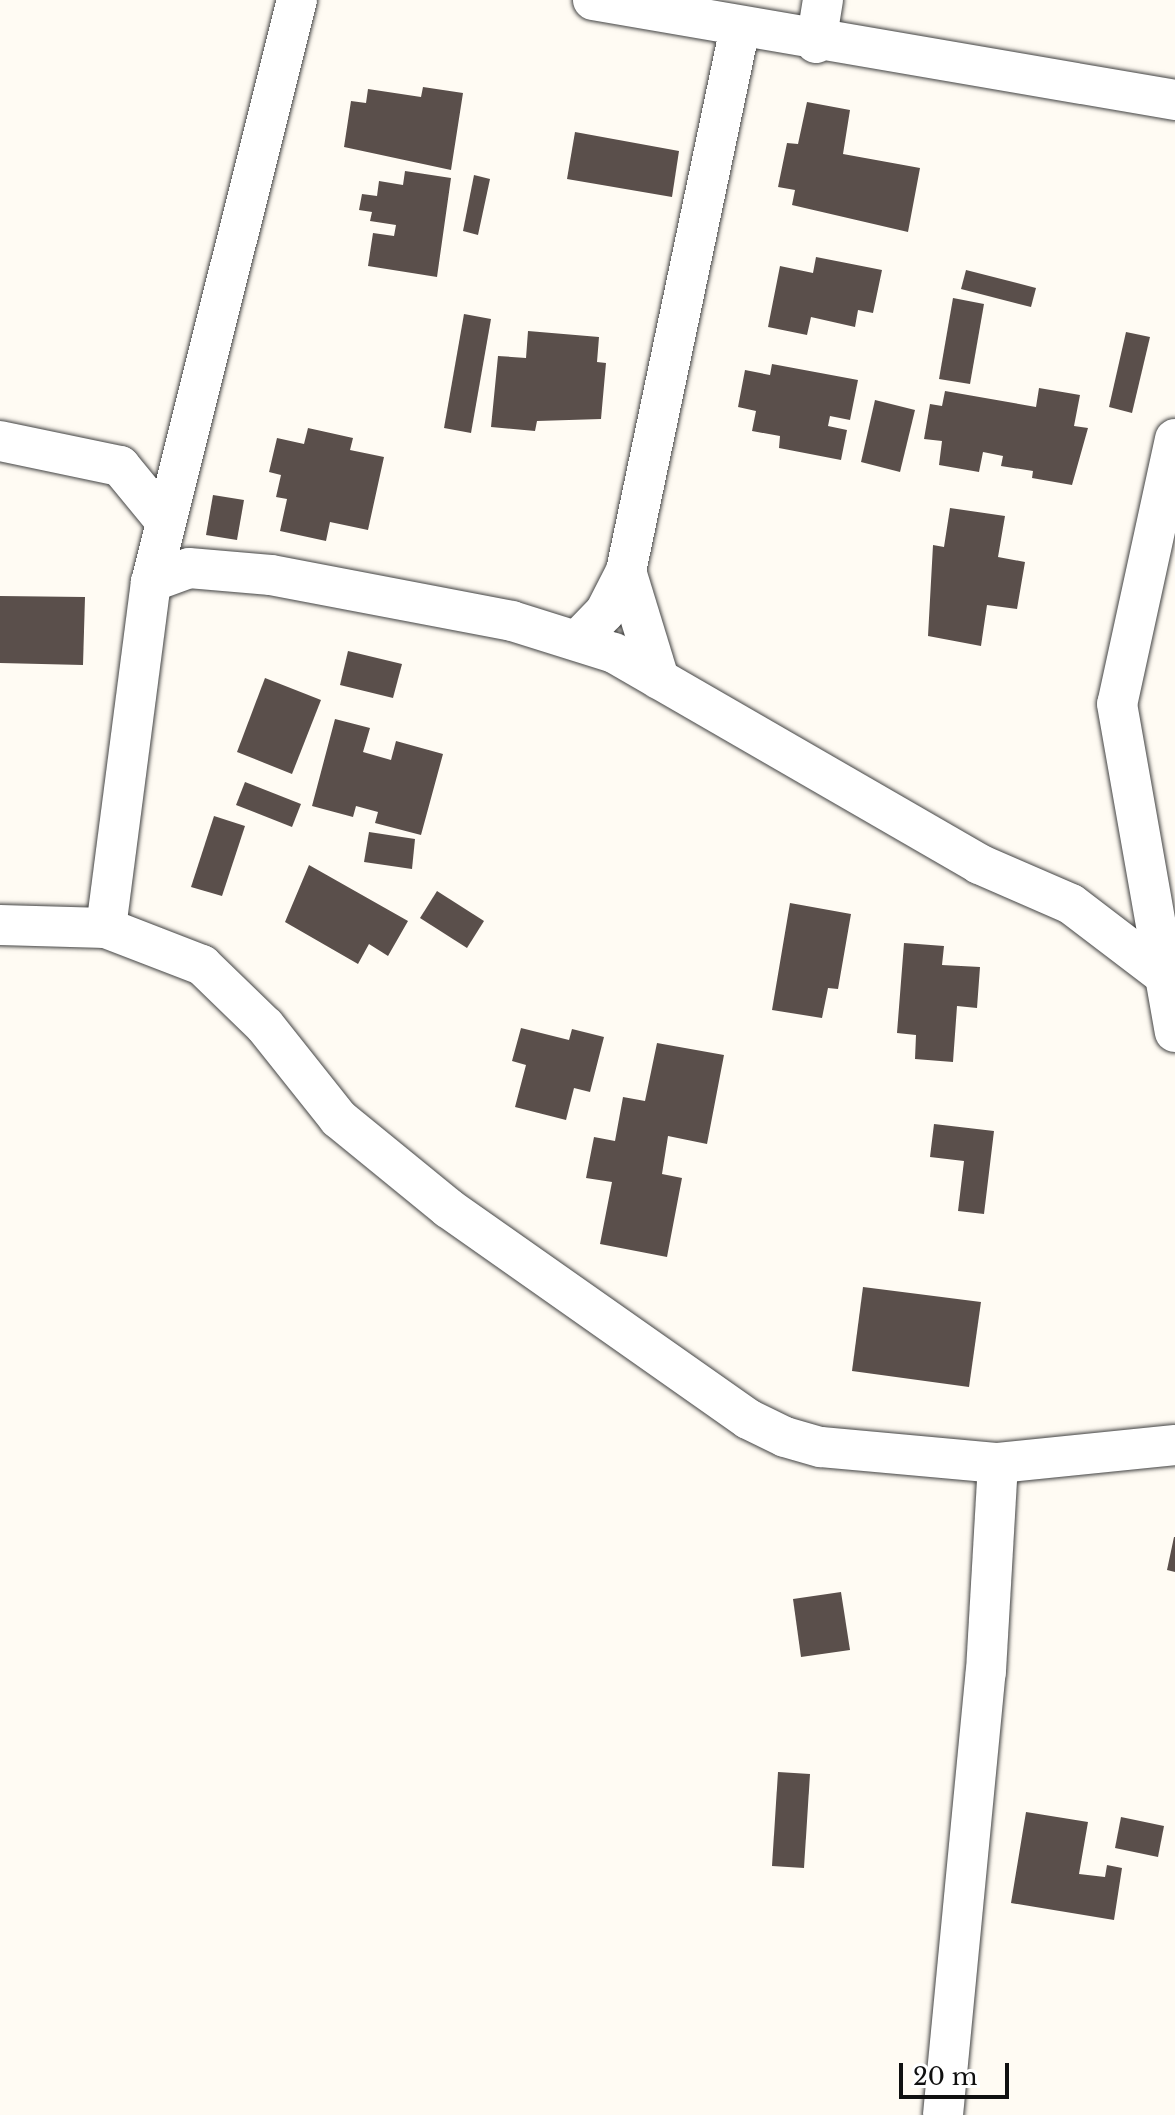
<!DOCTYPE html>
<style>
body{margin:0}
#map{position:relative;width:1175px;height:2115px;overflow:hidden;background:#fffbf3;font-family:"Libre Baskerville",serif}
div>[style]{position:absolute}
.building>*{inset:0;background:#5a4f4b}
.roads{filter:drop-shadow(0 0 2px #434343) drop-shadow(0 0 2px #434343)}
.minor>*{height:40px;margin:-20px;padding:0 20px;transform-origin:20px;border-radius:20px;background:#fff}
span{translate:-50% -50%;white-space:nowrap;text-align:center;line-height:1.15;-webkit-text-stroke:8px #fff;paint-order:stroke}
.scale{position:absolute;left:899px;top:2063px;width:110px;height:36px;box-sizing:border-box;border:4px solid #101010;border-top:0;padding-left:10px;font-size:24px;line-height:28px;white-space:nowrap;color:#101010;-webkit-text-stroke:6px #fff;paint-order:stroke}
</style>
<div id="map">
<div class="building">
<div style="clip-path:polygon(423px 87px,463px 93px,451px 170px,344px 147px,351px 101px,366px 103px,368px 89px,421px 97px)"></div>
<div style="clip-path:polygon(807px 102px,850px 110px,843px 154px,920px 168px,908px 232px,792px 205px,795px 190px,778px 187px,787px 143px,798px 144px)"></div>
<div style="clip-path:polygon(575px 132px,679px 151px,672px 197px,567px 179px)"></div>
<div style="clip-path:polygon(405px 171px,451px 178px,437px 277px,368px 266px,373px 233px,394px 236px,396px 225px,370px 221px,372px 212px,359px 210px,362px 194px,377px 196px,379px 181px,403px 185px)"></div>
<div style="clip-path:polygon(474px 175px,490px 179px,478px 235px,463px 231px)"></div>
<div style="clip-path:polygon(816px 257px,882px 270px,873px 313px,858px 310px,855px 327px,811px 317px,807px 335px,768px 327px,780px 266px,813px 273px)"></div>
<div style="clip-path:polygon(966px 270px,1036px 288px,1031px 307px,961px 289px)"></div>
<div style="clip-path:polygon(953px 298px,984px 304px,970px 384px,939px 379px)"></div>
<div style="clip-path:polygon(464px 314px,491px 319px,471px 433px,444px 428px)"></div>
<div style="clip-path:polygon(528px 331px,599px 337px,597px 362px,606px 363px,601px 419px,537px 421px,535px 431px,491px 427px,498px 356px,526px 358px)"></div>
<div style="clip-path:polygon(1126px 332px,1150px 337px,1132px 413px,1109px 407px)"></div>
<div style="clip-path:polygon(772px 364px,858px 380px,850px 420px,830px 416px,828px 426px,847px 430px,841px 460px,779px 448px,780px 436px,752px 431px,756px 411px,738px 407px,745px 370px,770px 375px)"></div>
<div style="clip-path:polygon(1039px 388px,1080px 395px,1074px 426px,1088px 428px,1072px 485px,1032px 478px,1033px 471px,1001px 466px,1003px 456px,983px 452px,979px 472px,939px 465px,942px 441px,924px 439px,930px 404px,942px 406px,945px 391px,1036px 407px)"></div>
<div style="clip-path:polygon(875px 400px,915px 410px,900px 472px,861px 462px)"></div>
<div style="clip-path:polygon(308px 428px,353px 438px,350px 450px,384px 457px,368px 530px,330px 522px,326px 541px,280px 531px,287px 499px,276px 497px,281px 475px,269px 472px,277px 438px,304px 444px)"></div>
<div style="clip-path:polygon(213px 495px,244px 500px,237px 540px,206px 535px)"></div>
<div style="clip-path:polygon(950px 508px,1005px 516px,998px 557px,1025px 562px,1017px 609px,987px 605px,981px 646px,928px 636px,933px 545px,944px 547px)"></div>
<div style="clip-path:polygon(0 596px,85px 597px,83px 665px,0 663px)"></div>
<div style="clip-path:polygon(348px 651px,402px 664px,393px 698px,340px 685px)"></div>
<div style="clip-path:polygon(265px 678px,321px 700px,292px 774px,237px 752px)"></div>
<div style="clip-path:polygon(335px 719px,370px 728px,363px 752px,391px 760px,396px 741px,443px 754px,421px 835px,375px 823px,378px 812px,356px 806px,353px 817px,312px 806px)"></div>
<div style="clip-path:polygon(245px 782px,301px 804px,292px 827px,236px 805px)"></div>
<div style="clip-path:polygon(214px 816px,245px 826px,222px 896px,191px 887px)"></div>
<div style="clip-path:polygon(369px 832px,415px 839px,412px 869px,364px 862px)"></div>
<div style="clip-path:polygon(309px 865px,408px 921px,388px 956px,369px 944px,358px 964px,285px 922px)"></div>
<div style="clip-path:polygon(437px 891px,484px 921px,467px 948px,420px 918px)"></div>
<div style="clip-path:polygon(790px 903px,851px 914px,838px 989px,828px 988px,822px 1018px,772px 1010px)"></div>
<div style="clip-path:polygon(904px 943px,944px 946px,942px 965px,980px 967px,977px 1008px,957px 1006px,953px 1062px,915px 1059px,916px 1035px,897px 1033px)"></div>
<div style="clip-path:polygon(521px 1028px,569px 1040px,572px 1029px,604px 1037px,590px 1092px,574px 1088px,566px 1120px,515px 1107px,526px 1065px,512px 1061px)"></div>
<div style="clip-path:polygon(657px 1043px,724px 1055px,707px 1144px,668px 1136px,662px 1174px,682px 1178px,667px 1257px,600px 1244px,612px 1182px,586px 1178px,594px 1137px,615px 1141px,623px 1097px,645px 1101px)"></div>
<div style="clip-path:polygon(934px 1124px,994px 1131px,984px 1214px,958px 1211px,964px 1161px,930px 1157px)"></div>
<div style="clip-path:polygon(863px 1287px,981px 1302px,969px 1387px,852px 1371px)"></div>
<div style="clip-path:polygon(1174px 1537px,1175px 1537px,1175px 1572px,1167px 1570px)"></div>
<div style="clip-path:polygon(841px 1592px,850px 1650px,801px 1657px,793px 1599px)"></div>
<div style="clip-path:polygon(778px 1772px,810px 1774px,804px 1868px,772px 1866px)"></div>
<div style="clip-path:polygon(1026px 1812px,1088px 1822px,1079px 1874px,1105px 1877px,1107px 1865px,1122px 1868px,1114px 1920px,1011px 1903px)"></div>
<div style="clip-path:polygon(1121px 1817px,1164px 1826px,1158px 1857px,1115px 1848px)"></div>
</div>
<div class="roads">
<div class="minor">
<div style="left:593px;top:0;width:591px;rotate:9.75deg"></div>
<div style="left:816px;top:43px;width:44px;rotate:-80.8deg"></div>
<div style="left:1175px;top:439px;width:271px;rotate:102.3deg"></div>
<div style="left:1117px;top:704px;width:333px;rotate:80deg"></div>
<div style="left:0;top:441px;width:123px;rotate:11.8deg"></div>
<div style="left:120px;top:466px;width:72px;rotate:50.6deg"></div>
<div style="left:626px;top:571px;width:113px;rotate:73deg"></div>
<div style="left:151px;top:582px;width:40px;rotate:-20.2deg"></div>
<div style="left:189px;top:568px;width:82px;rotate:4.9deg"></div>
<div style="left:271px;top:575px;width:245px;rotate:10.8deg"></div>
<div style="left:512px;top:621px;width:107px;rotate:17.4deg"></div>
<div style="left:614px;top:653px;width:422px;rotate:30deg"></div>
<div style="left:979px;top:864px;width:100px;rotate:23.5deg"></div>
<div style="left:1071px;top:904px;width:116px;rotate:37.3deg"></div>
<div style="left:578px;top:640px;width:39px;rotate:-46deg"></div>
<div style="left:605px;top:612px;width:46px;rotate:-62.9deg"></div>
<div style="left:626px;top:571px;width:556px;rotate:-78.16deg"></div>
<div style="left:0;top:925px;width:106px;rotate:1.6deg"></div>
<div style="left:106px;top:928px;width:103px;rotate:21.1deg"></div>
<div style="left:202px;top:965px;width:88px;rotate:44.1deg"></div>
<div style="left:265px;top:1026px;width:119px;rotate:51.5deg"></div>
<div style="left:339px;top:1119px;width:141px;rotate:39.2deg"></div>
<div style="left:448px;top:1208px;width:367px;rotate:35.1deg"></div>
<div style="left:748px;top:1419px;width:41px;rotate:25.9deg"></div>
<div style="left:785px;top:1437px;width:37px;rotate:16deg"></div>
<div style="left:821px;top:1447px;width:178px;rotate:5.2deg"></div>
<div style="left:998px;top:1463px;width:178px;rotate:-5.8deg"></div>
<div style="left:106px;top:928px;width:349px;rotate:-82.6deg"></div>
<div style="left:151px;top:582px;width:600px;rotate:-75.92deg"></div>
<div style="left:943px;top:2115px;width:446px;rotate:-84.5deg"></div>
<div style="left:986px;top:1671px;width:208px;rotate:-86.7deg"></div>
</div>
</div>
<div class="scale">20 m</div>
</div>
